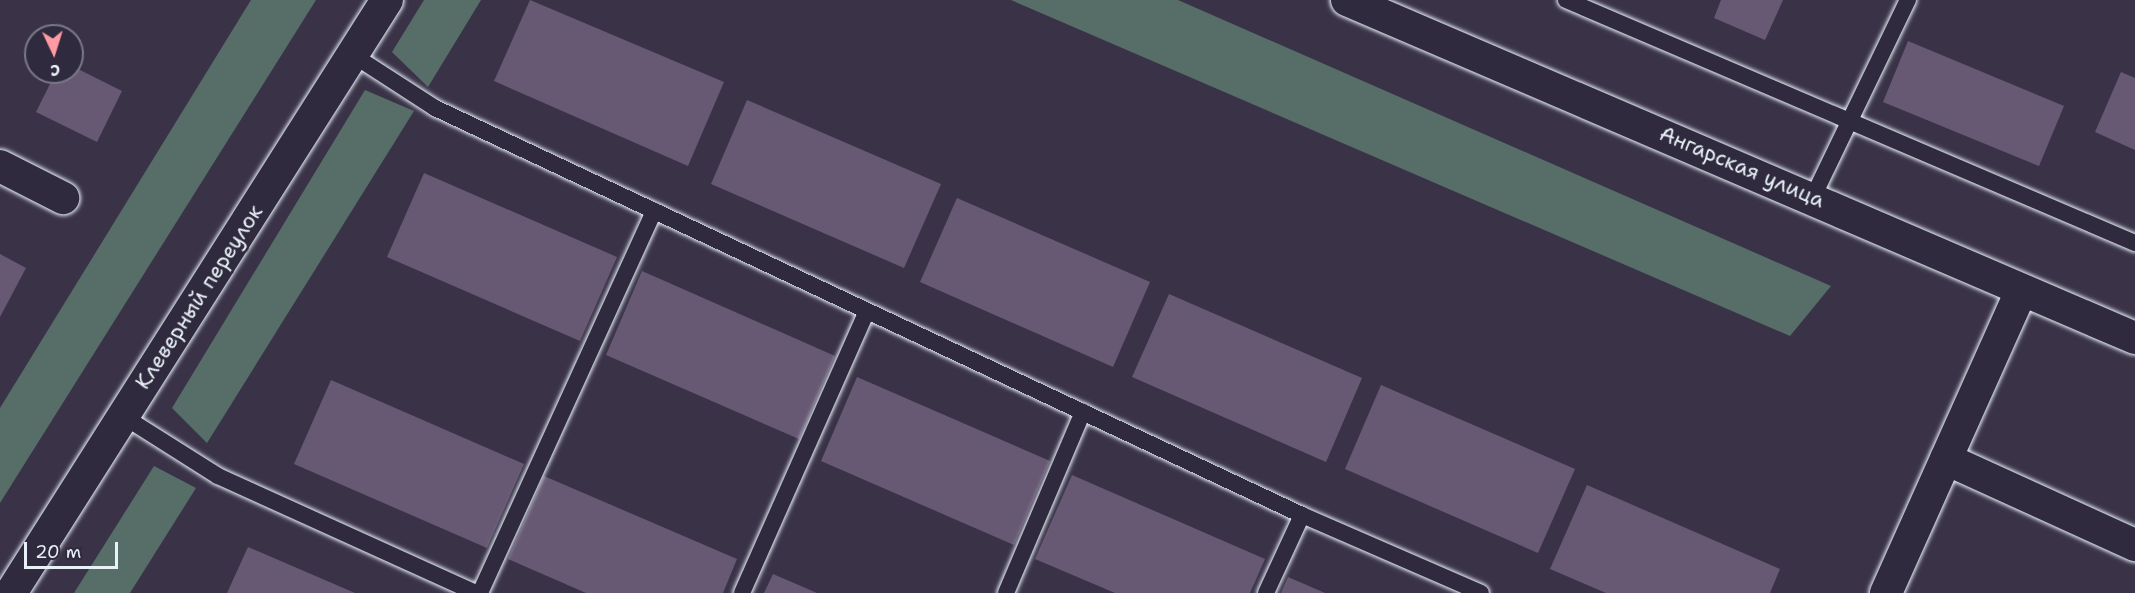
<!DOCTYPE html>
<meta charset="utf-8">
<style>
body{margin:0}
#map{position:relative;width:2135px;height:593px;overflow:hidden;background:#3a3348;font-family:"Shantell Sans",sans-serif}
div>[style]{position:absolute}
.green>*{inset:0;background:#576e68}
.building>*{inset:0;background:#675974}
.roads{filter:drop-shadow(0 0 2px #e8f1f8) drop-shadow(0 0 2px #e8f1f8)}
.service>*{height:16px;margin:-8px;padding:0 8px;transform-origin:8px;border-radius:8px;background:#2f2a3d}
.minor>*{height:32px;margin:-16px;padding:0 16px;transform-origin:16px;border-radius:16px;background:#2f2a3d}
span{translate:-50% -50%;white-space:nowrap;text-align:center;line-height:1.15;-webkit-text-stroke:5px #2f2a3d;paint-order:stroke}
.street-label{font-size:21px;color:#e8f1f8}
.north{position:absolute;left:24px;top:24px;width:60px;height:60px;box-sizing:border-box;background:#2f2a3d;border:2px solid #797a88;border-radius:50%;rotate:176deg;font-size:16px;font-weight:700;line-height:24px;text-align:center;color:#e8f1f8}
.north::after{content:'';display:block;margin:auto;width:21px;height:27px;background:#ff9aa2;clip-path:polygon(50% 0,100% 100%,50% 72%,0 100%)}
.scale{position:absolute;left:24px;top:542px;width:94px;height:27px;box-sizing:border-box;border:3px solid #e8f1f8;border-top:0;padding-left:8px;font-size:18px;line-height:21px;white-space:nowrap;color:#e8f1f8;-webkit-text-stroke:4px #2f2a3d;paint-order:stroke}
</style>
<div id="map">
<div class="green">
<div style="clip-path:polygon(251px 0,316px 0,0 503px,0 408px)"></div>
<div style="clip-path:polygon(424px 0,481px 0,428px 87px,392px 52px)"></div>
<div style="clip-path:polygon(1011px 0,1178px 0,1831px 286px,1790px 336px)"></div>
<div style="clip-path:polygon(365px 90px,414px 111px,207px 443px,172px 408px)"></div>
<div style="clip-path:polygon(154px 466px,196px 488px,130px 593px,74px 593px)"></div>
</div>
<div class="building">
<div style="clip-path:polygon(530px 0,724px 82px,688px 166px,494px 81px)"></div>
<div style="clip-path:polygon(1721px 0,1783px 0,1765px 40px,1714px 18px)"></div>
<div style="clip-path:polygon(1908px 41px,2064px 106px,2039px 166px,1883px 102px)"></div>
<div style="clip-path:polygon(72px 66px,122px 91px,97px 142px,36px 112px,56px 72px,72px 72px)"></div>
<div style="clip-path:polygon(2121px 72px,2135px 78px,2135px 150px,2095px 132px)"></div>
<div style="clip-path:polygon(747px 100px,941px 184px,904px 268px,711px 184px)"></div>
<div style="clip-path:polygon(424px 173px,617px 257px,580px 341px,387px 257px)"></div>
<div style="clip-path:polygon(957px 198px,1150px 282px,1113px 367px,920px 282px)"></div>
<div style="clip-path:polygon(0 254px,26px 268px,0 317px)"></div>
<div style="clip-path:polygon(642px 271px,835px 356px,799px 439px,606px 355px)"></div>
<div style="clip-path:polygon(1169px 294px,1362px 378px,1326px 462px,1132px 377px)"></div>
<div style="clip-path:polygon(857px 377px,1050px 461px,1014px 545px,821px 461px)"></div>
<div style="clip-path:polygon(331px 380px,524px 464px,487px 548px,294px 464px)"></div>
<div style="clip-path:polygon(1381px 385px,1575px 469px,1538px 553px,1345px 469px)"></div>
<div style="clip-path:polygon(1072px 475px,1265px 559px,1250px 593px,1115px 593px,1035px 559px)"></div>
<div style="clip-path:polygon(544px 476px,737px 559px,723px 593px,586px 593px,508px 559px)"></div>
<div style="clip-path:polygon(1587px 485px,1780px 569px,1770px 593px,1606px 593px,1550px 569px)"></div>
<div style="clip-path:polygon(248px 547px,355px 593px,227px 593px)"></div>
<div style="clip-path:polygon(773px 574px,817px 593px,764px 593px)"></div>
<div style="clip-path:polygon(1288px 577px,1325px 593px,1281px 593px)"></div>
</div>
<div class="roads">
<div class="service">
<div style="left:1566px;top:0;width:619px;rotate:23.13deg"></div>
<div style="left:353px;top:55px;width:98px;rotate:32.9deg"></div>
<div style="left:435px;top:108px;width:958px;rotate:25.15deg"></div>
<div style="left:1302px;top:515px;width:195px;rotate:23.5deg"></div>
<div style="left:1813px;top:197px;width:219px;rotate:-64.3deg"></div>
<div style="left:123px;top:416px;width:112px;rotate:32.3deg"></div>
<div style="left:218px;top:476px;width:283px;rotate:24.4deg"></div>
<div style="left:480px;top:593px;width:420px;rotate:-65.5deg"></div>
<div style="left:742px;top:593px;width:308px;rotate:-66.1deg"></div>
<div style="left:1006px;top:593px;width:197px;rotate:-67deg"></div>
<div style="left:1266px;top:593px;width:86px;rotate:-65.2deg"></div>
</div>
<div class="minor">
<div style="left:1347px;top:0;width:857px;rotate:23.22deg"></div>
<div style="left:0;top:166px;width:71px;rotate:26.9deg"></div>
<div style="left:1946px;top:459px;width:208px;rotate:24.5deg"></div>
<div style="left:11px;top:593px;width:702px;rotate:-57.62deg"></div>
<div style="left:1886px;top:593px;width:331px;rotate:-65.9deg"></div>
</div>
</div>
<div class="street-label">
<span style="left:1742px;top:167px;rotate:23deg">Ангарская улица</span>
<span style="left:199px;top:297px;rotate:-57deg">Клеверный переулок</span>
</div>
<div class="north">С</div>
<div class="scale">20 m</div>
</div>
